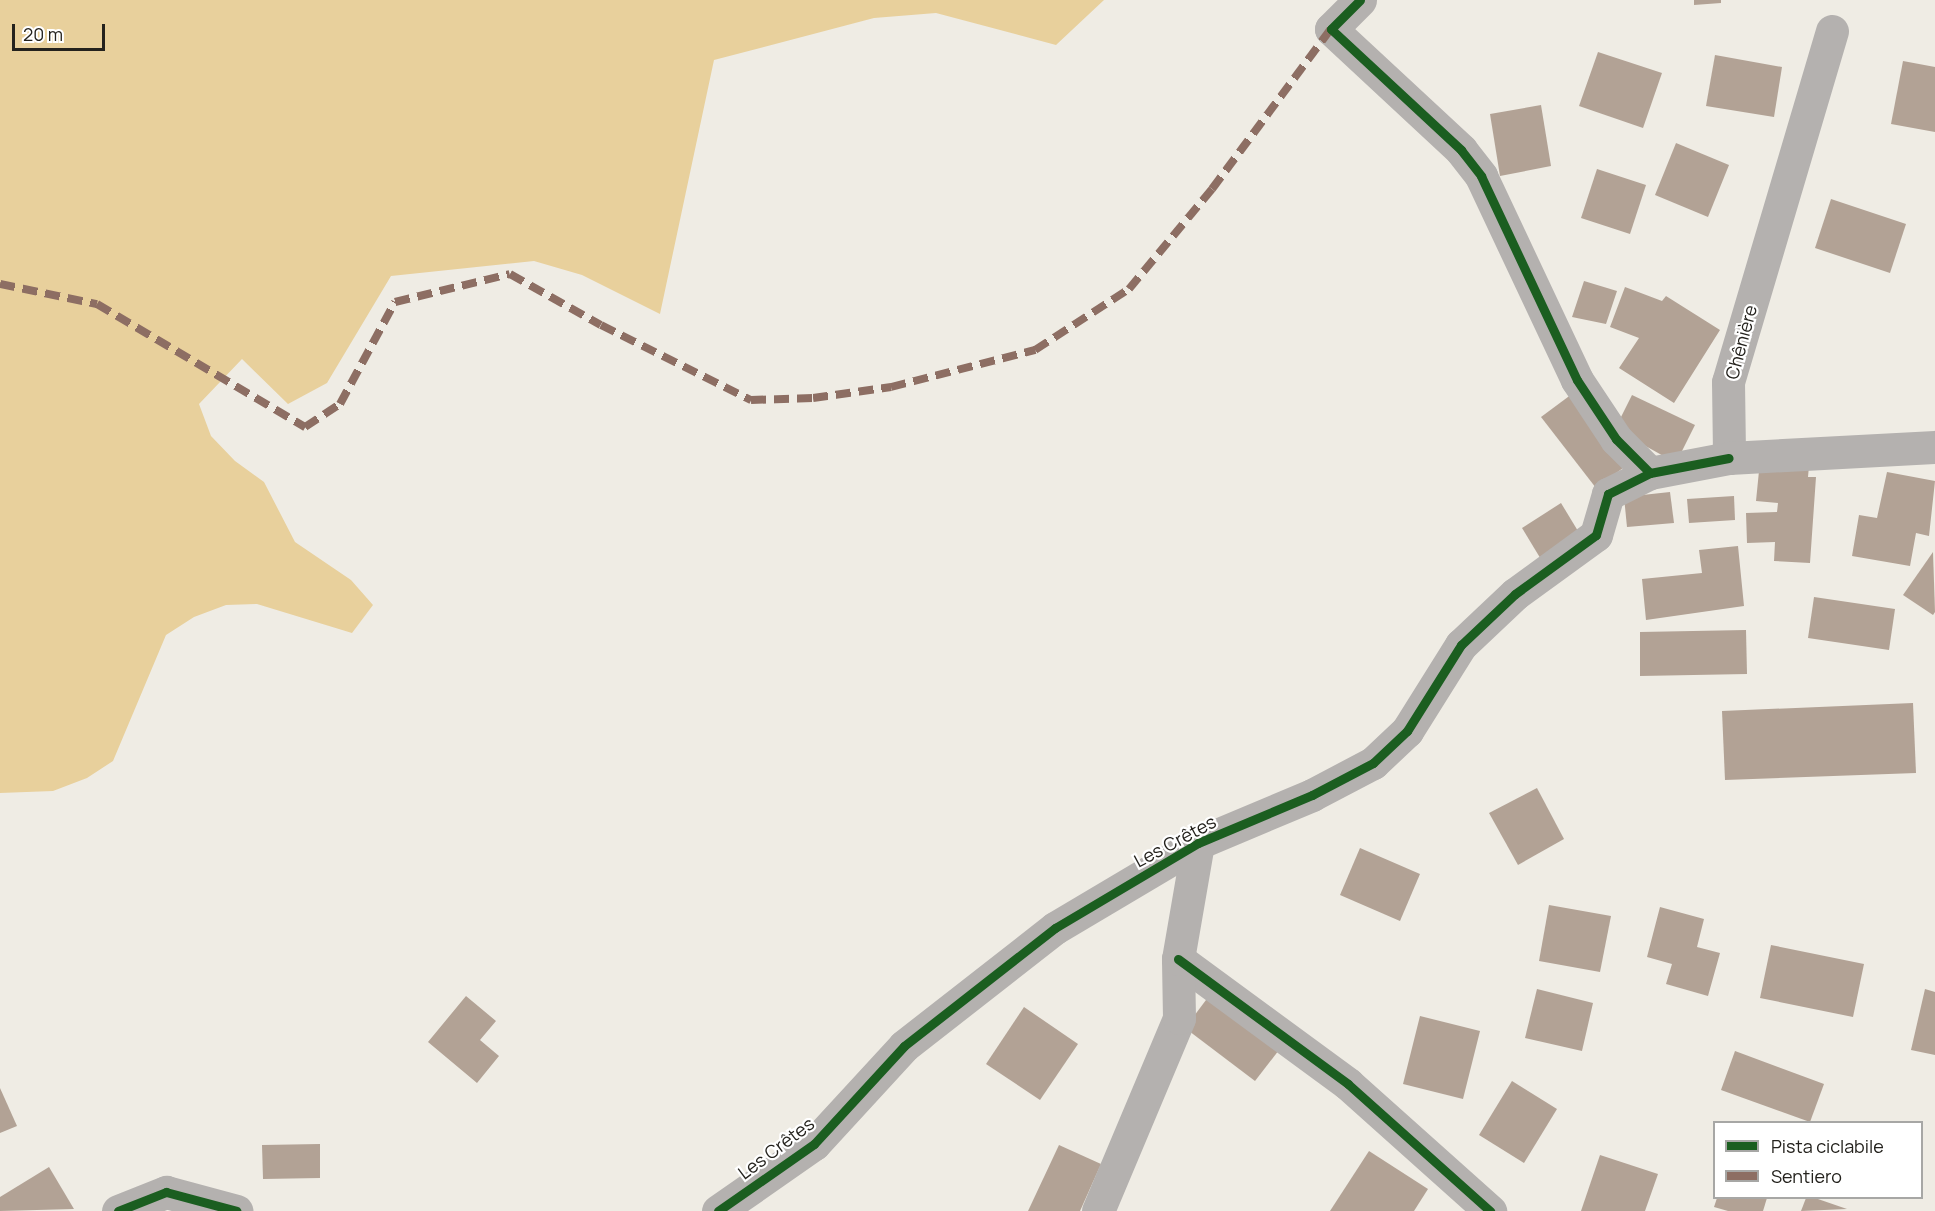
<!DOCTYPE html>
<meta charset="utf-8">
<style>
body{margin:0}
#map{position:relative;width:1935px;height:1211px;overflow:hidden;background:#efece4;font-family:Manrope,sans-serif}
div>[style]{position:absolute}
.forest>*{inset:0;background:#e8d09c}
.building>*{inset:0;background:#b2a295}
.minor>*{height:33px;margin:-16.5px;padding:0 16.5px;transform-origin:16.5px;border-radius:16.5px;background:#b4b1af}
.quiet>*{height:8px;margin-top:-4px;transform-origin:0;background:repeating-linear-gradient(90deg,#8d6e63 0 15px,transparent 0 23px)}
.cycleway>*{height:9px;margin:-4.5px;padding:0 4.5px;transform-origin:4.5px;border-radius:4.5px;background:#1b5e20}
span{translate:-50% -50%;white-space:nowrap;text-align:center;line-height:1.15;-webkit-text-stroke:4.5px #fff;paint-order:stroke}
.street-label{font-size:18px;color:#24221d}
.legend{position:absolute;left:1713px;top:1121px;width:210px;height:78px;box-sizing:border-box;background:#fff;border:2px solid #a7a7a5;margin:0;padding:8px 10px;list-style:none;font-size:18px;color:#24221d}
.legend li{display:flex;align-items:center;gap:12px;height:30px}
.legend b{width:30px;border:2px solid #a7a7a5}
.scale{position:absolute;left:12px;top:24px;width:93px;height:27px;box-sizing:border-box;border:3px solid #24221d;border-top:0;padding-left:8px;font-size:18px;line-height:21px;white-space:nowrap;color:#24221d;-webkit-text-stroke:4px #fff;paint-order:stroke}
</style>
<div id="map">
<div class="forest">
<div style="clip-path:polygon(0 0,1104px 0,1056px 45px,936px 13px,874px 18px,714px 60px,660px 314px,582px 275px,534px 261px,391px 276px,327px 383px,288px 404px,242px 359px,199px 404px,211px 436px,235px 461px,264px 482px,295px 542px,351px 580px,373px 605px,352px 633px,257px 604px,226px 605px,194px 617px,166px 635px,113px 761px,87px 778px,53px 791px,0 793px)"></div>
</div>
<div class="building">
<div style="clip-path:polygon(1694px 0,1721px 0,1721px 3px,1694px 5px)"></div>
<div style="clip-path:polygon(1598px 52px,1662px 73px,1643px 128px,1579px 106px)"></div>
<div style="clip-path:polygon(1715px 55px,1782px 67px,1774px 117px,1706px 106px)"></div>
<div style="clip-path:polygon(1903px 61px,1935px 67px,1935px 132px,1891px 124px)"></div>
<div style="clip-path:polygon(1541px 105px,1551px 166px,1500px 176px,1490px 114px)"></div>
<div style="clip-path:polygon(1676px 143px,1729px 165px,1708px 217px,1655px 195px)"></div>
<div style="clip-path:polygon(1597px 169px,1646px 185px,1630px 234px,1581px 218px)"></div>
<div style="clip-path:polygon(1831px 199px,1906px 224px,1890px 273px,1815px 248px)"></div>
<div style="clip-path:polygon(1584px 281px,1617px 291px,1606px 324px,1572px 317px)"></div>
<div style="clip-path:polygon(1625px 287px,1662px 301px,1666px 296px,1720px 330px,1674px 403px,1619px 368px,1639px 338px,1610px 327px)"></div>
<div style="clip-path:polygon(1572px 394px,1627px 465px,1596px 488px,1541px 417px)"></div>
<div style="clip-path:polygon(1632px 395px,1695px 425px,1676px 463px,1615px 429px)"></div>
<div style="clip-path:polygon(1760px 461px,1809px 466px,1808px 477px,1816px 477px,1810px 563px,1774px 561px,1775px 542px,1747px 543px,1746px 513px,1777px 512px,1778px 503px,1756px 501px)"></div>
<div style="clip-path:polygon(1887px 472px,1935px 481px,1929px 536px,1916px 533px,1910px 566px,1852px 556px,1859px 515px,1877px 518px)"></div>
<div style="clip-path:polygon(1670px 492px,1674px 523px,1627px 527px,1624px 497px)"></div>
<div style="clip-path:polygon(1734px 496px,1735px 520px,1689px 523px,1687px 499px)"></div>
<div style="clip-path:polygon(1561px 503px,1581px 536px,1542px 561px,1522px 528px)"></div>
<div style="clip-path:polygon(1738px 546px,1744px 606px,1646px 620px,1642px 579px,1702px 573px,1699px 550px)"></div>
<div style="clip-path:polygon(1933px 552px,1935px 612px,1933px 615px,1903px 595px)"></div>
<div style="clip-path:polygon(1814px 597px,1895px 609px,1889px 650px,1808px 638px)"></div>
<div style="clip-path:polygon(1746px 630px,1747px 674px,1640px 676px,1640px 632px)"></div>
<div style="clip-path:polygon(1913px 703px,1916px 773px,1725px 780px,1722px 711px)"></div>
<div style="clip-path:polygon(1537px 788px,1564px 839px,1518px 865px,1489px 813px)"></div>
<div style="clip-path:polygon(1360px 848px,1420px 874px,1400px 921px,1340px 895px)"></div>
<div style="clip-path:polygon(1549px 905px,1611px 916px,1600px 972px,1539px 961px)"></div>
<div style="clip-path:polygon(1660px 907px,1704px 919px,1697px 947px,1720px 953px,1708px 996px,1666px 984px,1672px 964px,1647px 957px)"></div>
<div style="clip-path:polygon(1771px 945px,1864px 964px,1853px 1017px,1760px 998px)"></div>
<div style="clip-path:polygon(1537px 989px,1593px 1003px,1582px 1051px,1525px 1038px)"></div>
<div style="clip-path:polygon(1925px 989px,1935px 992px,1935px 1055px,1911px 1050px)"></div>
<div style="clip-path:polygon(466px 996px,496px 1021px,480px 1040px,499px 1056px,477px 1083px,428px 1042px)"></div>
<div style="clip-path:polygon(1209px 996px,1279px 1050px,1255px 1081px,1185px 1028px)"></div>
<div style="clip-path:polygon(1024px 1007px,1078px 1044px,1040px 1100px,986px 1064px)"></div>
<div style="clip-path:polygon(1420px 1016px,1480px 1031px,1463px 1099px,1403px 1084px)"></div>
<div style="clip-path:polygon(1735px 1051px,1824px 1084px,1810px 1122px,1721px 1090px)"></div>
<div style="clip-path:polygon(1512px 1081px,1557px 1109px,1524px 1163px,1479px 1135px)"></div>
<div style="clip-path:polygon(0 1088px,17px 1126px,0 1133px)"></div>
<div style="clip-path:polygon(320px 1144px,320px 1178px,263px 1179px,262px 1145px)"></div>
<div style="clip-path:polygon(1059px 1145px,1101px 1164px,1080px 1211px,1028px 1211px)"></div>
<div style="clip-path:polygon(1369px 1151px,1428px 1189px,1414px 1211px,1330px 1211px)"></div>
<div style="clip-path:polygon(1600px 1155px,1658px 1174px,1645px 1211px,1581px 1211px)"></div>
<div style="clip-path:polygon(49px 1167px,74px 1209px,0 1211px,0 1197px)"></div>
<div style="clip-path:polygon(1717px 1198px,1767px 1198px,1763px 1211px,1728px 1211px,1714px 1207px)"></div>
<div style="clip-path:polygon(1806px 1198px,1815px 1198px,1847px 1209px,1801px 1211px)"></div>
</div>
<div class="minor">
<div style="left:1360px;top:0;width:41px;rotate:135deg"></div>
<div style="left:1331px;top:29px;width:178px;rotate:42.9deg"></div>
<div style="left:1461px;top:150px;width:33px;rotate:52deg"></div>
<div style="left:1481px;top:176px;width:225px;rotate:64.8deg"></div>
<div style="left:1577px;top:380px;width:71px;rotate:56.5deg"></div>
<div style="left:1616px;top:439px;width:48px;rotate:45deg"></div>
<div style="left:1650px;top:473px;width:80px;rotate:-10.8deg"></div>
<div style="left:1832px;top:31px;width:366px;rotate:106.5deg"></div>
<div style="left:1728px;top:382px;width:76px;rotate:89.2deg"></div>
<div style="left:1729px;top:458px;width:206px;rotate:-3.1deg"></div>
<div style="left:1178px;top:959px;width:211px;rotate:36.3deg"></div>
<div style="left:1348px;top:1084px;width:191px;rotate:41.8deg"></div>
<div style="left:118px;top:1211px;width:52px;rotate:-21.6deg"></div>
<div style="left:166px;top:1192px;width:73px;rotate:15deg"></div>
<div style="left:718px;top:1211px;width:117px;rotate:-34.9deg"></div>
<div style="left:814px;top:1144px;width:133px;rotate:-47.4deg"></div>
<div style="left:904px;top:1046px;width:192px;rotate:-38deg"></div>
<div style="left:1055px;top:928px;width:166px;rotate:-30.7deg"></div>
<div style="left:1198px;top:843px;width:124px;rotate:-22.8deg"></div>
<div style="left:1312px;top:795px;width:69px;rotate:-27.7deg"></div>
<div style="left:1373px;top:763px;width:47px;rotate:-43.3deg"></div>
<div style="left:1407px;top:731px;width:102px;rotate:-57.9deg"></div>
<div style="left:1461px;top:645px;width:74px;rotate:-43.4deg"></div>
<div style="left:1515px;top:594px;width:100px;rotate:-36.1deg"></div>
<div style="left:1596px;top:535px;width:43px;rotate:-73.7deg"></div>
<div style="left:1608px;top:494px;width:47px;rotate:-26.6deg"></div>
<div style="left:1098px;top:1211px;width:209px;rotate:-67.2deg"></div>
<div style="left:1179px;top:1018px;width:59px;rotate:-91deg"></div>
<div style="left:1178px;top:959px;width:118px;rotate:-80.2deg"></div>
</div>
<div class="quiet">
<div style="left:0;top:284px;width:99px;rotate:11.7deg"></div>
<div style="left:97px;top:304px;width:242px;rotate:30.6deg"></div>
<div style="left:305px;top:427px;width:42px;rotate:-33.3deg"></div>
<div style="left:340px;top:404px;width:116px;rotate:-61.7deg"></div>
<div style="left:395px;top:302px;width:118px;rotate:-13.7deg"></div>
<div style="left:510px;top:274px;width:104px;rotate:29.3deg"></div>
<div style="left:601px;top:325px;width:168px;rotate:26.6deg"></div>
<div style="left:751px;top:400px;width:62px;rotate:-1.8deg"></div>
<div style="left:813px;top:398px;width:79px;rotate:-8deg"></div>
<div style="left:891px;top:387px;width:149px;rotate:-14.4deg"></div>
<div style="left:1035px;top:350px;width:112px;rotate:-33deg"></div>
<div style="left:1129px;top:289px;width:130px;rotate:-50.3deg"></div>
<div style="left:1212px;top:189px;width:199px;rotate:-53.4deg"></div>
</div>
<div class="cycleway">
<div style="left:1360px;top:0;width:41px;rotate:135deg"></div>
<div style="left:1331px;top:29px;width:178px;rotate:42.9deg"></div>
<div style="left:1461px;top:150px;width:33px;rotate:52deg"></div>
<div style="left:1481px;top:176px;width:225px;rotate:64.8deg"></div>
<div style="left:1577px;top:380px;width:71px;rotate:56.5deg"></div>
<div style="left:1616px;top:439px;width:48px;rotate:45deg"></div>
<div style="left:1650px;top:473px;width:80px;rotate:-10.8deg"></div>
<div style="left:1178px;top:959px;width:211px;rotate:36.3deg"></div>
<div style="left:1348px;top:1084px;width:191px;rotate:41.8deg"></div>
<div style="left:118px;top:1211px;width:52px;rotate:-21.6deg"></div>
<div style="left:166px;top:1192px;width:73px;rotate:15deg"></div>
<div style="left:718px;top:1211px;width:117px;rotate:-34.9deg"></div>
<div style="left:814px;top:1144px;width:133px;rotate:-47.4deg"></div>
<div style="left:904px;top:1046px;width:192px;rotate:-38deg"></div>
<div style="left:1055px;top:928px;width:166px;rotate:-30.7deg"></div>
<div style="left:1198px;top:843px;width:124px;rotate:-22.8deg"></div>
<div style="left:1312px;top:795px;width:69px;rotate:-27.7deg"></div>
<div style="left:1373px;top:763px;width:47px;rotate:-43.3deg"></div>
<div style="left:1407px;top:731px;width:102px;rotate:-57.9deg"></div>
<div style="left:1461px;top:645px;width:74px;rotate:-43.4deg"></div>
<div style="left:1515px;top:594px;width:100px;rotate:-36.1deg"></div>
<div style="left:1596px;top:535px;width:43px;rotate:-73.7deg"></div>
<div style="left:1608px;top:494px;width:47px;rotate:-26.6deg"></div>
</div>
<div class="street-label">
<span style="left:1741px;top:342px;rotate:-75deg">Chênière</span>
<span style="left:1175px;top:841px;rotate:-28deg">Les Crêtes</span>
<span style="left:776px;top:1148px;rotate:-37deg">Les Crêtes</span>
</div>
<ul class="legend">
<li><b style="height:8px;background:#1b5e20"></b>Pista ciclabile</li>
<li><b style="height:8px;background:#8d6e63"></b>Sentiero</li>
</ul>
<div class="scale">20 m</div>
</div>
